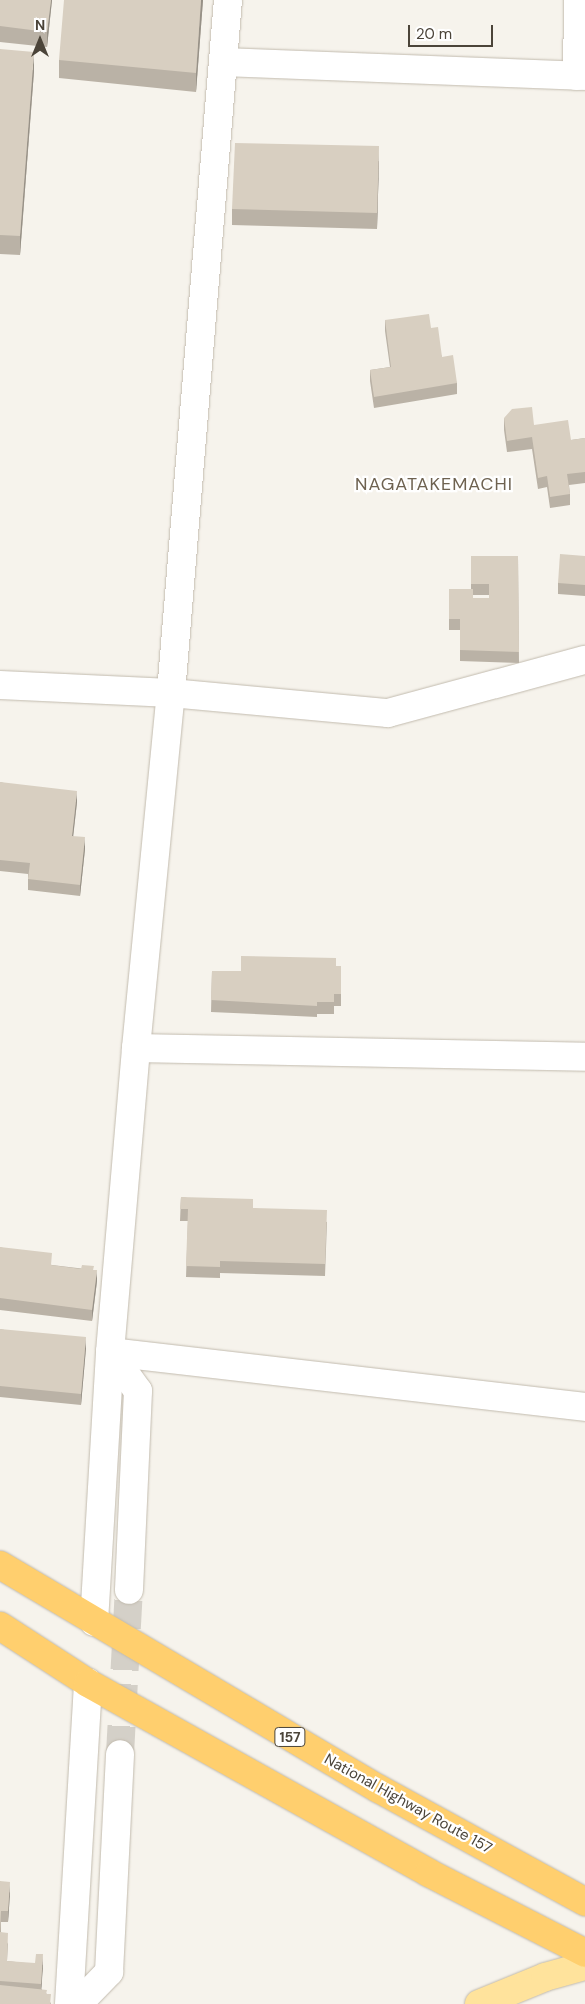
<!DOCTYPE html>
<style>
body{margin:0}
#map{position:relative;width:585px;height:2004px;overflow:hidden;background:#f6f3ec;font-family:"DM Sans",sans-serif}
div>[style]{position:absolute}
.minor-tunnel>*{height:28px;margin-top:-14px;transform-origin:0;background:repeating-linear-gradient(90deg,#d4d0c8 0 28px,transparent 0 42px)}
.roads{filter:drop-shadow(0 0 1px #c2bbae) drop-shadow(0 0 1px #c2bbae)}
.minor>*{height:28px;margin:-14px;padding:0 14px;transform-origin:14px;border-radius:14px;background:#fff}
.major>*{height:28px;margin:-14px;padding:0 14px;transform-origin:14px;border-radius:14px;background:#ffe39c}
.highway>*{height:28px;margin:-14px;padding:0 14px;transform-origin:14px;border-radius:14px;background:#ffcf6e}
.wall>*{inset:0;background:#bab2a6}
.shaded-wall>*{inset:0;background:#979187}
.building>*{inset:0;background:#d8cfc1}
span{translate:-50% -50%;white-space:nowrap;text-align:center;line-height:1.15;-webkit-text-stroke:4.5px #fff;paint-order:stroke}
.shield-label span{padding:1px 4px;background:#fff;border:1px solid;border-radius:4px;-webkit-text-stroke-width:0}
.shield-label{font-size:14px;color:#4b4439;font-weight:700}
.street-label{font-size:15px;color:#4b4439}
.quarter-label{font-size:18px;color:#6e6250;letter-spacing:1px}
.north{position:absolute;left:15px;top:15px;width:50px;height:50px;-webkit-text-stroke:4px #fff;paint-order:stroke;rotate:0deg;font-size:14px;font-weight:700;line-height:20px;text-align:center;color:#4b4439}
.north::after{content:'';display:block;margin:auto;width:18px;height:22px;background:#4b4439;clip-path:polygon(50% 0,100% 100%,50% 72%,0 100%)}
.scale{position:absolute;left:408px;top:25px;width:85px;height:22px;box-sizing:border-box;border:2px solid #4b4439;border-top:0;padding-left:6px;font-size:15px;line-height:18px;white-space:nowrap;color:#4b4439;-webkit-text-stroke:4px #fff;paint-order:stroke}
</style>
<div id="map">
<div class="minor-tunnel">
<div style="left:120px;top:1754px;width:164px;rotate:-86.9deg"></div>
</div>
<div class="roads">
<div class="minor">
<div style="left:224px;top:62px;width:361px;rotate:2.2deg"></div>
<div style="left:577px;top:76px;width:76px;rotate:-89.2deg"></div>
<div style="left:0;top:685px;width:171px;rotate:2.7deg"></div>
<div style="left:171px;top:693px;width:218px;rotate:5.3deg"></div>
<div style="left:388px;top:713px;width:204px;rotate:-15.1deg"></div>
<div style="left:136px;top:1048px;width:449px;rotate:1.1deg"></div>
<div style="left:110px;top:1352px;width:478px;rotate:6.6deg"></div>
<div style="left:110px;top:1352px;width:48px;rotate:54.3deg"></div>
<div style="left:138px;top:1391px;width:199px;rotate:92.6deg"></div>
<div style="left:94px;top:1622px;width:270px;rotate:-86.6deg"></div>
<div style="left:110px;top:1352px;width:305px;rotate:-85.1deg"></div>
<div style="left:136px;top:1048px;width:357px;rotate:-84.4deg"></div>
<div style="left:171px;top:693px;width:695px;rotate:-85.3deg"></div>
<div style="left:69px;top:2004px;width:322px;rotate:-86.6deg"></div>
<div style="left:78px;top:2004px;width:45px;rotate:-45.9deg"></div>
<div style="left:109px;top:1972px;width:218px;rotate:-87.1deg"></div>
</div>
<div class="major">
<div style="left:479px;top:2004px;width:71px;rotate:-22.2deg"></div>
<div style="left:545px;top:1977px;width:41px;rotate:-15.4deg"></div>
</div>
<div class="highway">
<div style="left:0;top:1565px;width:440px;rotate:30.6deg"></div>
<div style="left:379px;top:1789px;width:235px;rotate:28.7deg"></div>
<div style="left:0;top:1626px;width:105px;rotate:32.9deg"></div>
<div style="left:88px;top:1683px;width:390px;rotate:29.1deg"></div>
<div style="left:429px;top:1873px;width:175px;rotate:27.1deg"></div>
</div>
</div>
<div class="wall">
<div style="clip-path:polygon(0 0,52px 0,47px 47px,0 42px)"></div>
<div style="clip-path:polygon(203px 0,196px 92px,59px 78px,59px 60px)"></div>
<div style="clip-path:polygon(0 49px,34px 71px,20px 255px,0 254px)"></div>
<div style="clip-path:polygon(379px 161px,377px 229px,232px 225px,232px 209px)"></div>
<div style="clip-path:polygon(385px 320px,431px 328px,442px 357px,457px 383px,457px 394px,374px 408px,370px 381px,370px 370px,390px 367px,385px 331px)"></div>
<div style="clip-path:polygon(504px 418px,534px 425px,571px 440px,585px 438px,585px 483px,569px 485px,570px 494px,570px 505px,550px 508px,547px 487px,538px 489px,532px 449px,507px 452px,504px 430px)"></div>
<div style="clip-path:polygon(evenodd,471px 556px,518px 556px,519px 663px,460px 661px,460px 630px,449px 630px,449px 589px,471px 589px,471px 556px,473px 595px,489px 595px,489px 598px,473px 598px,473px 595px)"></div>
<div style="clip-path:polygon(585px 556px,585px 596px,558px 594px,558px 583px)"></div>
<div style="clip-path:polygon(0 782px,77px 802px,73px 836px,85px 849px,80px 896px,28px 890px,28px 874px,0 871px)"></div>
<div style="clip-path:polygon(341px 966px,341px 1006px,334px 1006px,334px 1014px,317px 1014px,317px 1017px,211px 1012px,212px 971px,241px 971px)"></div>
<div style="clip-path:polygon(181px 1197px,253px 1208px,327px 1222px,325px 1276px,220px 1273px,220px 1278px,186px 1277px,188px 1221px,180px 1221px)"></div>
<div style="clip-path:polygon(0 1247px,52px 1265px,94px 1270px,97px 1281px,92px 1321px,0 1310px)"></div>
<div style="clip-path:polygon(0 1329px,86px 1348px,81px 1405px,0 1397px)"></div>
<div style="clip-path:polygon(0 1881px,10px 1893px,8px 1922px,1px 1922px,1px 1932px,8px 1944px,7px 1961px,43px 1965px,41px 1989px,47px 1994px,51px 2004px,0 2004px)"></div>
</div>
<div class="shaded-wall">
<div style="clip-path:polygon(51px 0,52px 0,47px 47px,47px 32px)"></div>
<div style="clip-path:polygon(201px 0,203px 0,196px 92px,196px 73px)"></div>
<div style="clip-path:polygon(34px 52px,34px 71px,20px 255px,20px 236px)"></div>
<div style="clip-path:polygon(379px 146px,379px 161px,377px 229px,377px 213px)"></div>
<div style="clip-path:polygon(77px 791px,77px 802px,72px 847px,72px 836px)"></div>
<div style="clip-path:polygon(85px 837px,85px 849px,80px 896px,80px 885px)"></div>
<div style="clip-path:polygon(97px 1270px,97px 1281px,92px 1321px,92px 1310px)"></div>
<div style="clip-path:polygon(86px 1337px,86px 1348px,81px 1405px,81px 1394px)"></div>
<div style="clip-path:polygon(10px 1882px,10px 1893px,8px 1922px,8px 1911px)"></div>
<div style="clip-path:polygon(43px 1954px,43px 1965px,41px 1995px,41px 1984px)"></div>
</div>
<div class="building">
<div style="clip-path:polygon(0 0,51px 0,47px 32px,0 26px)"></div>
<div style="clip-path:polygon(64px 0,201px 0,196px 73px,59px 60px)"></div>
<div style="clip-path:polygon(0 49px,34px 52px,20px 236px,0 235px)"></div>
<div style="clip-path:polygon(235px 143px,379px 146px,377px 213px,232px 209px)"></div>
<div style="clip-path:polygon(429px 314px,431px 328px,438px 327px,442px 357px,453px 355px,457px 383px,374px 397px,370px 370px,391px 367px,385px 320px)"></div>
<div style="clip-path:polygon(532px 407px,534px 425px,568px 420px,571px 440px,585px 438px,585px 472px,567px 474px,570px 494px,550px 497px,547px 476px,538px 478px,532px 437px,507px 441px,504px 418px,512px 409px)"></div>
<div style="clip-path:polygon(560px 554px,585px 556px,585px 585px,558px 583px)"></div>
<div style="clip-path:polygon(471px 556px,518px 556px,519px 652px,460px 650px,460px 619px,449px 619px,449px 589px,473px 589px,473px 598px,489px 598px,489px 584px,471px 584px)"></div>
<div style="clip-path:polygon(0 782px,77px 791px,72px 836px,85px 837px,80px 885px,28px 879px,30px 863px,0 860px)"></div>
<div style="clip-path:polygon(241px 956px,336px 958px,336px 966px,341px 966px,341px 994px,334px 994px,334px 1002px,317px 1002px,317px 1006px,211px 1000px,212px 971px,241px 971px)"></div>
<div style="clip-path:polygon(181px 1197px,253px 1199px,253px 1208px,327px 1210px,325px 1264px,220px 1261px,220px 1267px,186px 1266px,188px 1209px,180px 1209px)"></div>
<div style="clip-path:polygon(0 1247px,52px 1253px,51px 1265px,81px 1269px,82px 1265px,94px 1266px,93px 1270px,97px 1270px,92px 1310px,0 1298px)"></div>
<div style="clip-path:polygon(0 1329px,86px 1337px,81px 1394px,0 1386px)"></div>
<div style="clip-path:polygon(0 1881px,10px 1882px,8px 1911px,1px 1911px,0 1932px,8px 1933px,7px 1961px,35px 1963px,36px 1954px,43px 1954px,41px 1984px,0 1981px)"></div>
<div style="clip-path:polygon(0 1985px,47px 1990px,46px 1994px,51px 1994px,50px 2004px,0 2004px)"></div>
</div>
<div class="shield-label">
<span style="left:290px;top:1737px">157</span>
</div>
<div class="street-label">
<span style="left:408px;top:1804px;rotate:29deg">National Highway Route 157</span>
</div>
<div class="quarter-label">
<span style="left:434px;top:484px">NAGATAKEMACHI</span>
</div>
<div class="north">N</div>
<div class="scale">20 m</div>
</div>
